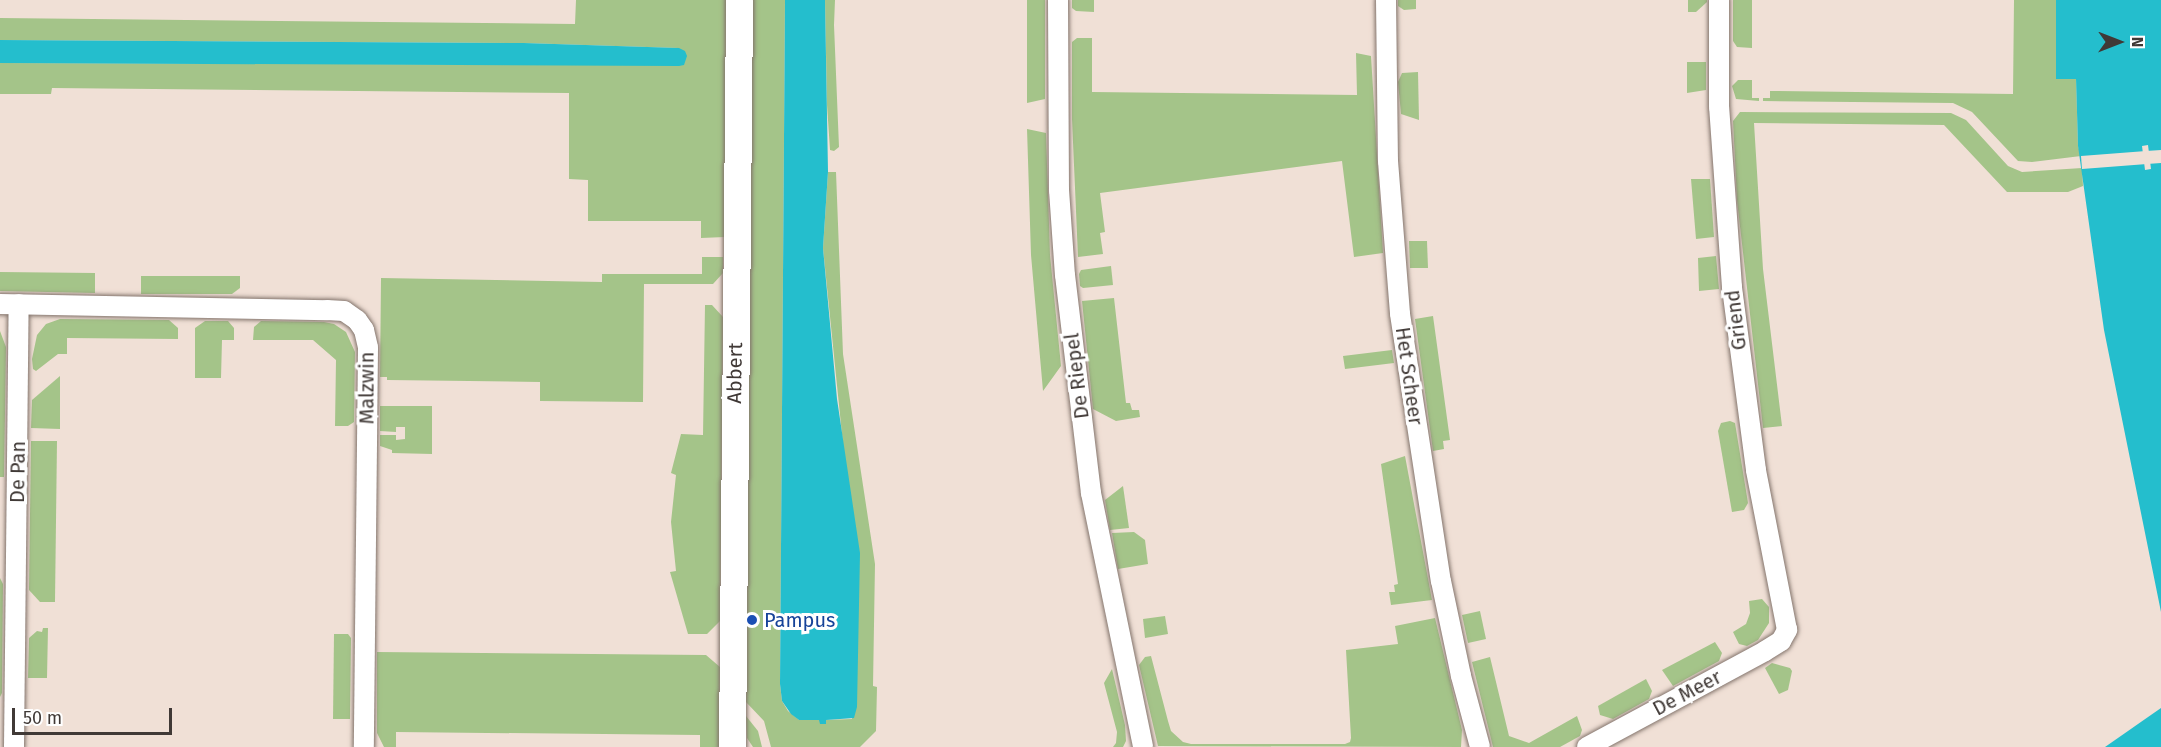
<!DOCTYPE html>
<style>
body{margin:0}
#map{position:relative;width:2161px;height:747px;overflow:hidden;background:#f0e0d6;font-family:"Fira Sans",sans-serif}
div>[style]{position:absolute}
.green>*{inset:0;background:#a4c489}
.water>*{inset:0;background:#24becd}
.pier>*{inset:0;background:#f0e0d6}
.roads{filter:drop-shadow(0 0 2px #83746c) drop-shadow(0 0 2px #83746c)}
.street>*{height:20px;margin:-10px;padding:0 10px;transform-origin:10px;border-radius:10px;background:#fff}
.secondary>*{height:27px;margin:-13.5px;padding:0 13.5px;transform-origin:13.5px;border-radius:13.5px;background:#fff}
.dots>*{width:16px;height:16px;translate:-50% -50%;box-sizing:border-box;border:3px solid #fff;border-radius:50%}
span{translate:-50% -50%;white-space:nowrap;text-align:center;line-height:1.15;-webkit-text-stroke:6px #fff;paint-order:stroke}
.street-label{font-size:20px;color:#403936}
.transit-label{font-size:20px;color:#164399}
.left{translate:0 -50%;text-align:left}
.north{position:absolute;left:2089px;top:12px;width:60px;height:60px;-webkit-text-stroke:4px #fff;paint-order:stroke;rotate:90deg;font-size:16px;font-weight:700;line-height:24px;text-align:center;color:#403936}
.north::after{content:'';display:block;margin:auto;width:21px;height:27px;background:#403936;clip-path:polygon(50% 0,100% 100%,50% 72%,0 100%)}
.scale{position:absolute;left:12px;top:708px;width:160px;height:27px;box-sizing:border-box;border:3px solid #403936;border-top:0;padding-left:8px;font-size:18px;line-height:21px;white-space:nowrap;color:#403936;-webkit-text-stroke:4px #fff;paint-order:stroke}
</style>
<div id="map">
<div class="green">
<div style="clip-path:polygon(576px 0,726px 0,725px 237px,701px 238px,701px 221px,588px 221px,588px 180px,569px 179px,569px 93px,52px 88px,51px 94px,0 94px,0 63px,684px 65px,678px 48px,524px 43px,0 40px,0 18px,575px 24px)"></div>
<div style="clip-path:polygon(752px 0,785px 0,780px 684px,782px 701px,788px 711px,799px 720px,820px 720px,820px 724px,826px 724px,826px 720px,852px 719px,844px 454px,823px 248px,828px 172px,836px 172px,843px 354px,875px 564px,873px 686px,877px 687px,876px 731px,860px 747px,771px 747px,764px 721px,746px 702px)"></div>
<div style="clip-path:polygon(825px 0,835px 0,834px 25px,839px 147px,834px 151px,830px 150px,827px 105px)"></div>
<div style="clip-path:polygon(1027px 0,1045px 0,1045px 99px,1027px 103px)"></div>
<div style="clip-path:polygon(1072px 0,1094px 0,1094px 12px,1076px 11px,1072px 8px)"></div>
<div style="clip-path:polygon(1398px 0,1416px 0,1416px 9px,1404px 10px,1398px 6px)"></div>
<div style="clip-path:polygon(1688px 0,1707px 0,1707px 2px,1696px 12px,1688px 12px)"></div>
<div style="clip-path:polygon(1733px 0,1752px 0,1752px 48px,1737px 47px,1733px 41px)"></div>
<div style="clip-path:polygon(2014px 0,2056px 0,2056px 78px,2076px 78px,2078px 146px,2081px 156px,2032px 162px,2018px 161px,1972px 112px,1953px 103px,1763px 101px,1763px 98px,1770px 98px,1770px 91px,2013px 94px)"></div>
<div style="clip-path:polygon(1077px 38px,1092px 38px,1092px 92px,1357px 95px,1356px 53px,1371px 56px,1383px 253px,1354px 257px,1342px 161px,1100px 193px,1105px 232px,1100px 233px,1103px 254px,1078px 257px,1072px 119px,1072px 42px)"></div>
<div style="clip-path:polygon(1687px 62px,1706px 62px,1706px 90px,1687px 93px)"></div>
<div style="clip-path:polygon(1418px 72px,1419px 120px,1401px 114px,1398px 82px,1402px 73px)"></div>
<div style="clip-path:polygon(1738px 80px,1752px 80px,1752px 98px,1759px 98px,1759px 101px,1736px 99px,1732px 86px)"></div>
<div style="clip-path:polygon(1740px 112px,1951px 113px,1966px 120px,2008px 166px,2022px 172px,2082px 168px,2083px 186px,2068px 192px,2007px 192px,1944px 125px,1754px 123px,1763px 269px,1782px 426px,1763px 428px,1737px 200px,1733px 121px)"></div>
<div style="clip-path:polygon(1027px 129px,1046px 133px,1050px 255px,1061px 366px,1043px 391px,1031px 255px)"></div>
<div style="clip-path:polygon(1691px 179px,1710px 179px,1714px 237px,1696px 239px)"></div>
<div style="clip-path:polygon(1409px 241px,1427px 241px,1428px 268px,1410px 268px)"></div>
<div style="clip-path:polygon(1716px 256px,1719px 289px,1699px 291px,1698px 258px)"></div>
<div style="clip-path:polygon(702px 257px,723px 257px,723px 273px,713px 284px,644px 284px,643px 402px,540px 401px,540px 382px,387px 380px,387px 377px,380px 377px,381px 278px,602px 282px,602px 274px,702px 274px)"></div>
<div style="clip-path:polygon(1111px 266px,1113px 285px,1083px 288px,1080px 286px,1079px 274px,1081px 270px)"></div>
<div style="clip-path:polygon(0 272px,95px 273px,95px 293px,0 291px)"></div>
<div style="clip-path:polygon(141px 276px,240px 276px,240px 288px,232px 294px,141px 294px)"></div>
<div style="clip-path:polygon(1114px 298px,1126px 403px,1130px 403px,1132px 410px,1139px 410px,1140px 417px,1116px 421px,1093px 409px,1082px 301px)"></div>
<div style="clip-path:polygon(705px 305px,712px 305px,723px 317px,720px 621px,707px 634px,688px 634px,670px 572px,676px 571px,671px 522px,676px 475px,671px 473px,681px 434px,703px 435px)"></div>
<div style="clip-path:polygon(1433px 316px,1450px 440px,1443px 441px,1444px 449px,1433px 451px,1415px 319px)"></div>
<div style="clip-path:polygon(60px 319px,169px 320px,178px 328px,178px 339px,67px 338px,67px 354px,58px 354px,36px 371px,33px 369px,32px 359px,37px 335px,46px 324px)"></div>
<div style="clip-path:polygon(205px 321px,228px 321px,234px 328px,234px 340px,222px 340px,221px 378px,195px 378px,195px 328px)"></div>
<div style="clip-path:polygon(261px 321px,324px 322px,334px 324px,346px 332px,355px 352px,354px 422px,348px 426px,335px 426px,336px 360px,313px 340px,253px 340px,254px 327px)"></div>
<div style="clip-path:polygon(0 331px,6px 347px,4px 477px,0 477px)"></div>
<div style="clip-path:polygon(1392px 350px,1394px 363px,1345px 369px,1343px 356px)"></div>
<div style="clip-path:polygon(60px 376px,60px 429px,31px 428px,32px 400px)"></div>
<div style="clip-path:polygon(380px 406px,432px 406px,432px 454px,392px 453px,392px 450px,380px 446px,380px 435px,396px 435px,396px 440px,405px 439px,405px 427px,396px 427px,396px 432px,380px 431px)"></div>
<div style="clip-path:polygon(1730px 421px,1735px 423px,1748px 503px,1744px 510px,1732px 512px,1718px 431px,1721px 423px)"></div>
<div style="clip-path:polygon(31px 441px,57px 441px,55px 602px,40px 602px,29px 590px)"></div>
<div style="clip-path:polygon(1405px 456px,1432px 600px,1391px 605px,1389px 592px,1395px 592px,1394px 585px,1398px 584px,1381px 464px)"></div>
<div style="clip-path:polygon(1123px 486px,1129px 528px,1110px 530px,1105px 500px)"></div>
<div style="clip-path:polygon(1134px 532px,1145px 540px,1148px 564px,1118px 569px,1112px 533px)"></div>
<div style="clip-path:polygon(0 578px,3px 584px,2px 693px,0 697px)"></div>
<div style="clip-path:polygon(1762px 599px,1769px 607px,1769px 623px,1758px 640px,1747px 646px,1739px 644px,1733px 632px,1746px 624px,1750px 613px,1749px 601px)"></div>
<div style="clip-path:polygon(1480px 611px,1486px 639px,1468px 643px,1462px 615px)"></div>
<div style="clip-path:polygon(1165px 616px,1168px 634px,1145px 638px,1143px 619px)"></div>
<div style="clip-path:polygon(1435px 618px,1462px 730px,1461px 747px,1158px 746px,1139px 665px,1145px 657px,1151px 656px,1168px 721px,1171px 731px,1183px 742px,1191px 744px,1345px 744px,1350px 742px,1351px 738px,1346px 650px,1398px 644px,1395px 626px)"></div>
<div style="clip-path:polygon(43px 628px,48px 628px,47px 678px,28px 678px,29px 638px,37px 631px,42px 632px)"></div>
<div style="clip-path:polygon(334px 634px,348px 634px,351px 638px,350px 719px,333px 719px)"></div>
<div style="clip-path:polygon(1715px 642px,1722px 653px,1719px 661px,1673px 686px,1662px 670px)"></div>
<div style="clip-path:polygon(377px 652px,706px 655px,720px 667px,719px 747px,700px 747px,700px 735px,396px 732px,396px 747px,384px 747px,377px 733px)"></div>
<div style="clip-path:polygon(1490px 657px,1509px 736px,1529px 743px,1577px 716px,1582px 730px,1580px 736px,1560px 747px,1493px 747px,1472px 662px)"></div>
<div style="clip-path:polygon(1772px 663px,1790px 668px,1792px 671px,1788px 690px,1779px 694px,1765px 668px)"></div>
<div style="clip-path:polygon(1112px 669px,1125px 725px,1126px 741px,1123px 747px,1113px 747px,1116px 743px,1117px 732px,1104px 683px)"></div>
<div style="clip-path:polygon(1646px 679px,1652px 691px,1649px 699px,1613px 719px,1600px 715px,1598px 706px)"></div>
<div style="clip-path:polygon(746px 716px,758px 731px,762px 747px,753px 747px,747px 738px)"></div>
</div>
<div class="water">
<div style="clip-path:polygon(785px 0,825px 0,828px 172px,823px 248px,837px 399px,860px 553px,857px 707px,854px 718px,826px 720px,826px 724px,820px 724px,819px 720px,799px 720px,791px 714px,782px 701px,780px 684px)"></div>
<div style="clip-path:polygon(evenodd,2056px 0,2161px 0,2161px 612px,2104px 330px,2078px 146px,2076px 79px,2056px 79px,2056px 0,2148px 145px,2151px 169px,2145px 170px,2142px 146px,2148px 145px)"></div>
<div style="clip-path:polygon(0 40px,524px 43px,679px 48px,685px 51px,687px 56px,684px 65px,679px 66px,0 63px)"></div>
<div style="clip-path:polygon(2161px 708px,2161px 747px,2105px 747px)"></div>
</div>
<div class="pier">
<div style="clip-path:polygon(2161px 150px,2161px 163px,2147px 164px,2146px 151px)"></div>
<div style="clip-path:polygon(2146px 151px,2147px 164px,2082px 169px,2081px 156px)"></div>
</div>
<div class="roads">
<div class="street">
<div style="left:1058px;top:0;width:190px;rotate:89.7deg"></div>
<div style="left:1059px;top:190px;width:85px;rotate:86deg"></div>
<div style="left:1065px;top:275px;width:220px;rotate:83.2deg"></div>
<div style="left:1091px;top:493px;width:259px;rotate:78.4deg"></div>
<div style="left:1386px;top:0;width:161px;rotate:89.3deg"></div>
<div style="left:1388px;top:161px;width:153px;rotate:85.5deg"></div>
<div style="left:1400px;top:314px;width:270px;rotate:81.3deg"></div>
<div style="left:1441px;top:581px;width:97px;rotate:78.1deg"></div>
<div style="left:1461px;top:676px;width:73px;rotate:75deg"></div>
<div style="left:0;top:304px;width:327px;rotate:1.1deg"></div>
<div style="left:327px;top:310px;width:17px;rotate:3deg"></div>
<div style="left:344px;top:311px;width:16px;rotate:35deg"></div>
<div style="left:357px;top:320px;width:12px;rotate:55deg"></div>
<div style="left:364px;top:330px;width:18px;rotate:77deg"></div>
<div style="left:368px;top:348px;width:399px;rotate:90.6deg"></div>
<div style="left:14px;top:747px;width:443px;rotate:-89.4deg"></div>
<div style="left:1587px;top:747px;width:202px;rotate:-28.3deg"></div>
<div style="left:1765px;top:651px;width:19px;rotate:-32deg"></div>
<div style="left:1781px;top:641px;width:13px;rotate:-61deg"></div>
<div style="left:1787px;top:630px;width:163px;rotate:-101deg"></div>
<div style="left:1756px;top:470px;width:185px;rotate:-97.5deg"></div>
<div style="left:1732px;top:287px;width:180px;rotate:-94.1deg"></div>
<div style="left:1719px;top:107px;width:107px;rotate:-90deg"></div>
</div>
<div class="secondary">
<div style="left:732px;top:747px;width:747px;rotate:-89.46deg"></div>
</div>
</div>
<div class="dots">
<div style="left:752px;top:620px;background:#1a4fb4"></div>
</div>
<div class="street-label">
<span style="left:1736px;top:320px;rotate:-97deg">Griend</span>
<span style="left:735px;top:373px;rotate:-89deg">Abbert</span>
<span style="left:1077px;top:376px;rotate:-97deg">De Riepel</span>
<span style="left:1409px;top:376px;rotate:82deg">Het Scheer</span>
<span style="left:367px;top:388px;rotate:-90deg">Malzwin</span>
<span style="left:18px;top:472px;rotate:-89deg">De Pan</span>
<span style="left:1687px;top:693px;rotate:-28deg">De Meer</span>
</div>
<div class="transit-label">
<span class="left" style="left:764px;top:620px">Pampus</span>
</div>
<div class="north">N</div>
<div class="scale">50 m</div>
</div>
